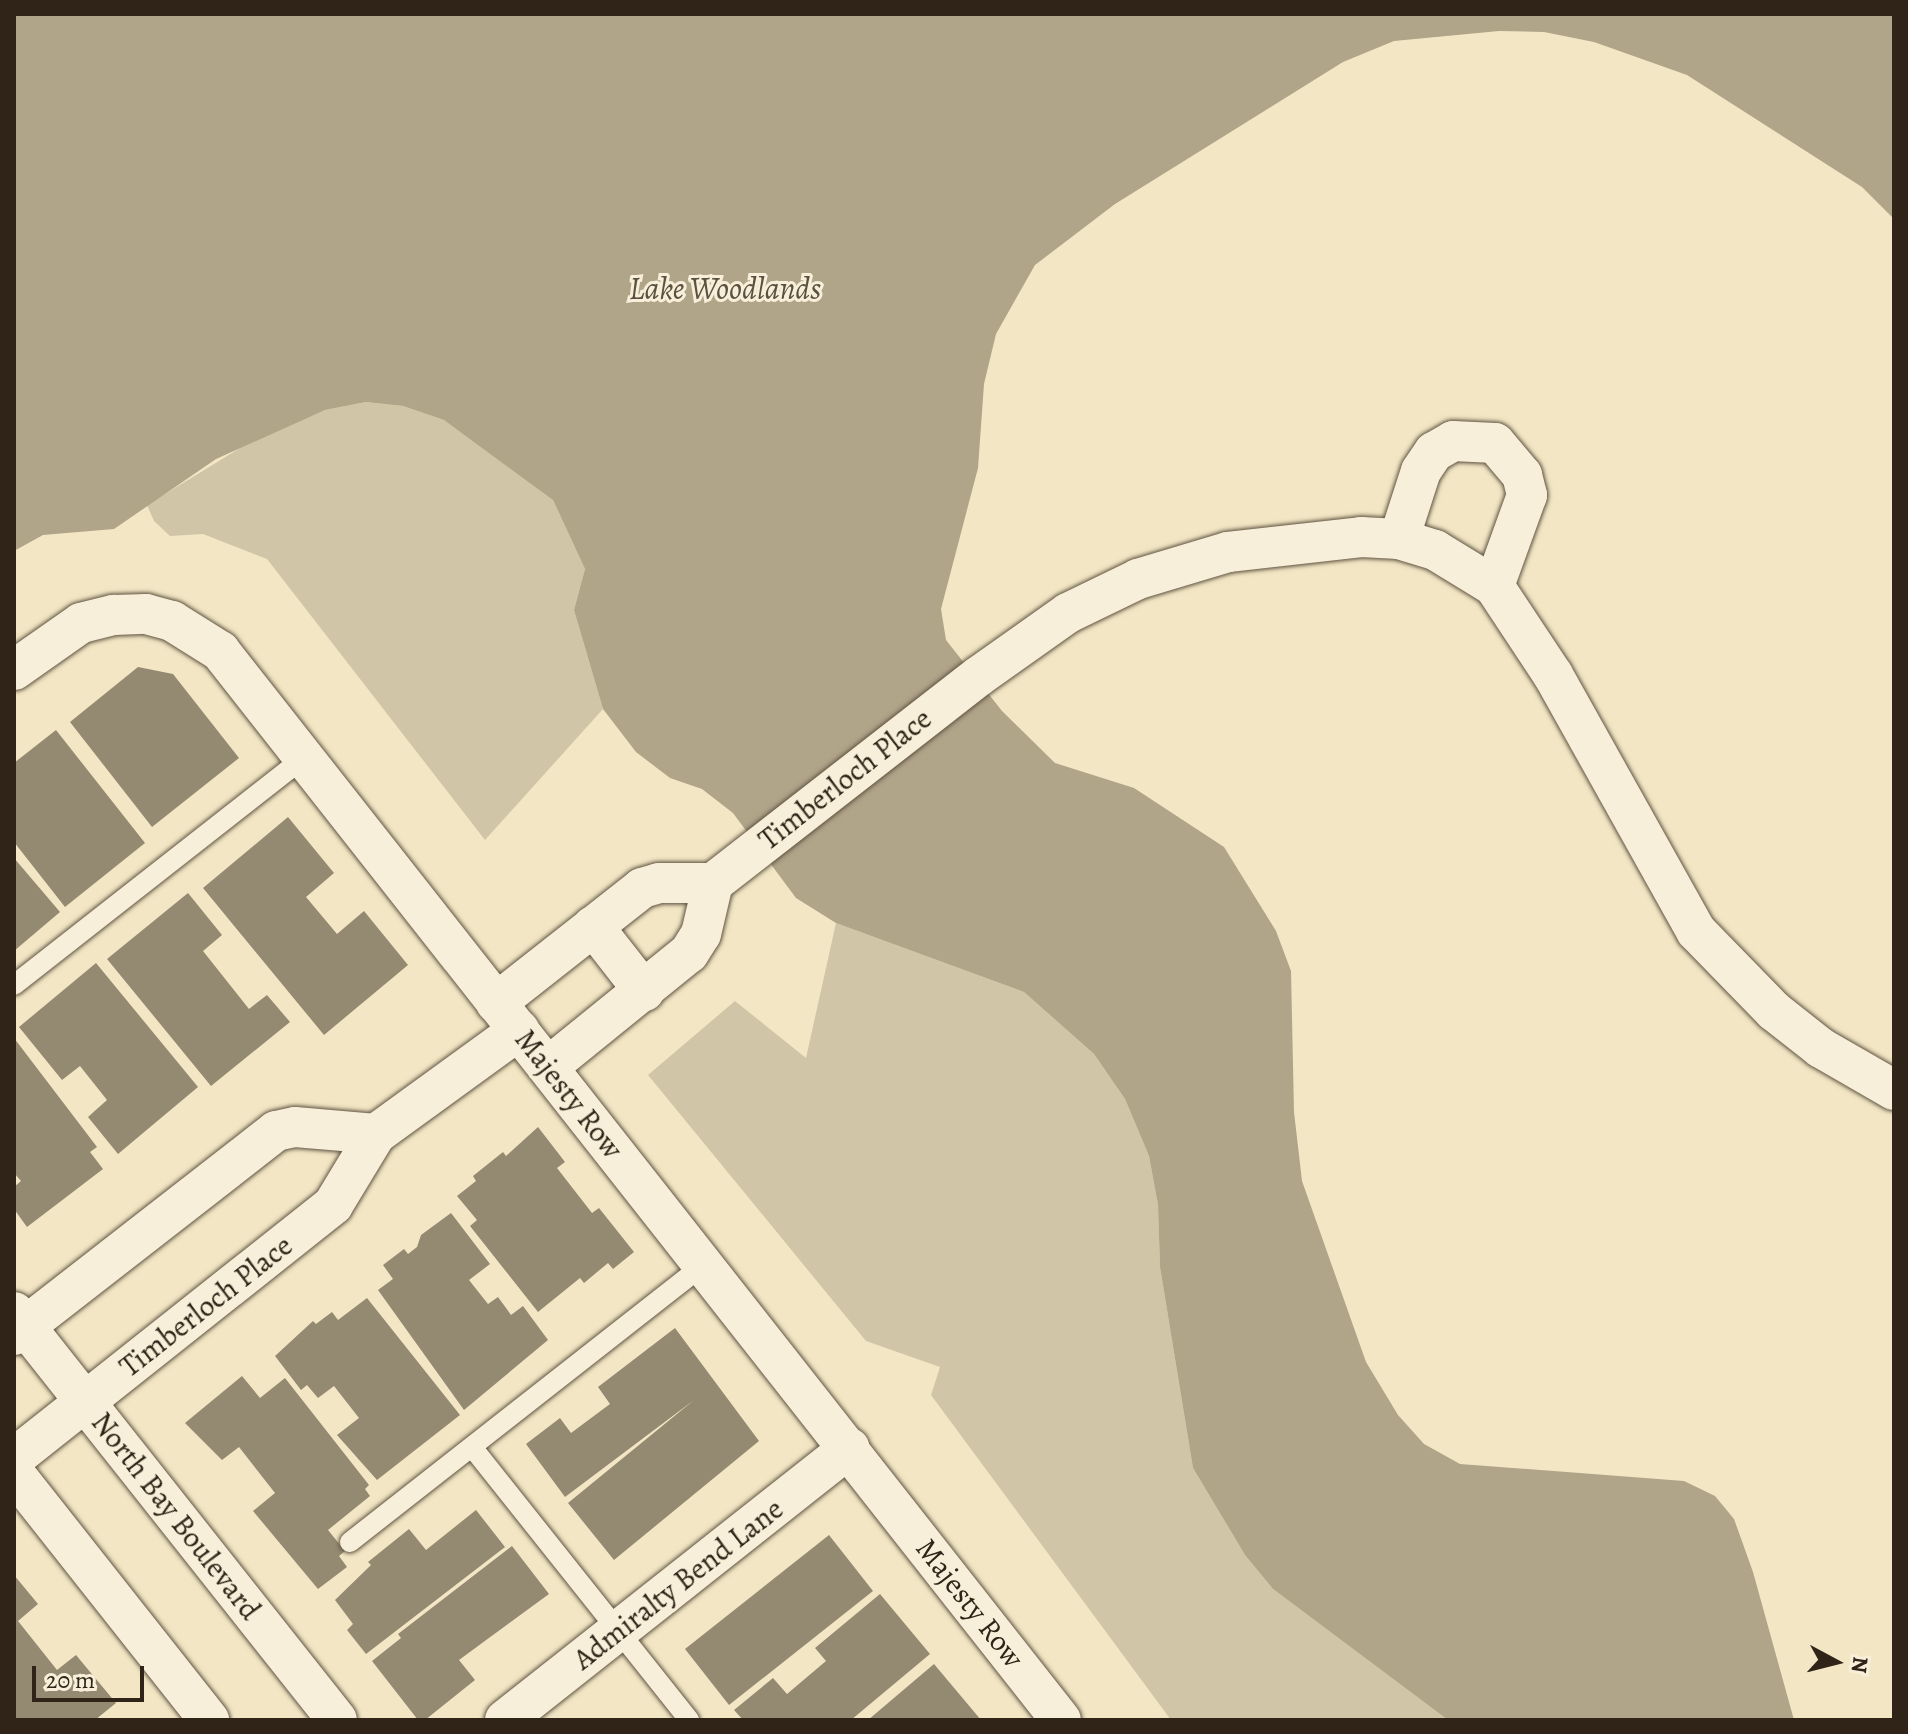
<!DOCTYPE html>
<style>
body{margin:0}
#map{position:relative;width:1908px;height:1734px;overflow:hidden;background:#f2e6c4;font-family:Alegreya,serif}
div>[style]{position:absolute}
.green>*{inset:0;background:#d1c5a7}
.water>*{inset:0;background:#b0a489}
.building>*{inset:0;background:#948971}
.roads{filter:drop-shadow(0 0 2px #605442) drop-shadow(0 0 2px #605442)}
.service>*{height:20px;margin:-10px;padding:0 10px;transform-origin:10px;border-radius:10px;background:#f7efd9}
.minor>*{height:40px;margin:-20px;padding:0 20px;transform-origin:20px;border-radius:20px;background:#f7efd9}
span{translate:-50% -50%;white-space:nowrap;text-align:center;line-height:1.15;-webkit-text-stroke:6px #f7efd9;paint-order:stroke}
.street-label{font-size:30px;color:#2f2417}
.water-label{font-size:32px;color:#5c513f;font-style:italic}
.frame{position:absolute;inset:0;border:16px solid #2f2417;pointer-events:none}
.north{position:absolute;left:1796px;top:1622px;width:80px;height:80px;-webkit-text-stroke:6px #f7efd9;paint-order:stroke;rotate:97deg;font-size:22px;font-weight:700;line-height:32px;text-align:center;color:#2f2417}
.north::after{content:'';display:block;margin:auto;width:28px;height:36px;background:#2f2417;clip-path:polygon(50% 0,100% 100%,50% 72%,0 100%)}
.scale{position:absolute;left:32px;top:1666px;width:112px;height:36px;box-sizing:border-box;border:4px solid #2f2417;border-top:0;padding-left:10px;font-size:24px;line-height:28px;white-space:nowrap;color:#2f2417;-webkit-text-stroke:6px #f7efd9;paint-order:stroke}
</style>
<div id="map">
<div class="green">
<div style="clip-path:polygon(366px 402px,403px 406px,444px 420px,503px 461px,553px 500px,585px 569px,574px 610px,603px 709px,485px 840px,267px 559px,203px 534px,170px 536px,154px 521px,147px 505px,255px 439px,325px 410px)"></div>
<div style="clip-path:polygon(836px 923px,1024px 992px,1094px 1054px,1125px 1099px,1149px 1156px,1158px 1205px,1160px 1267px,1193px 1468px,1245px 1555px,1273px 1589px,1448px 1720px,1171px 1720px,931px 1395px,940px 1367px,866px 1341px,648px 1075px,735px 1001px,806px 1058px)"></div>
</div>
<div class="water">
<div style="clip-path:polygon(14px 14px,1894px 14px,1894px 219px,1862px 187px,1687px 75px,1594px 42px,1544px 32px,1499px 31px,1394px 41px,1343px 62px,1115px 204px,1035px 265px,996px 334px,984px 384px,978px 468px,941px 609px,946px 640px,1002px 711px,1055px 763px,1134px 788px,1224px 847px,1276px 931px,1291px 971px,1294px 1112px,1302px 1181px,1366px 1362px,1398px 1415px,1424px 1444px,1460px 1464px,1684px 1481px,1715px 1496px,1734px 1519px,1753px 1572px,1794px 1720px,1448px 1720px,1273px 1589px,1245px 1555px,1193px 1468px,1160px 1267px,1158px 1205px,1149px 1156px,1125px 1099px,1094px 1054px,1024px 992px,836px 923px,796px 898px,733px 813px,702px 789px,670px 778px,636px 752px,603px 709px,574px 610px,585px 569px,553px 500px,444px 420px,403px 406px,366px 402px,325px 410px,216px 459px,114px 529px,43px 535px,14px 551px)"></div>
</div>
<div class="building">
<div style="clip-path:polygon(138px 667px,173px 674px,239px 758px,152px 827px,70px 722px)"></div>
<div style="clip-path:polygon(56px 730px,145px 843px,65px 907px,14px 842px,14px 763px)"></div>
<div style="clip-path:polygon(288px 817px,334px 873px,306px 897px,337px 934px,364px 911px,408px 965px,324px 1035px,203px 888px)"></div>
<div style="clip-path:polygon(14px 858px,60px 912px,14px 951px)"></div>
<div style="clip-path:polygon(188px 893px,222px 935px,203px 951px,249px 1009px,267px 995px,290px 1022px,211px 1086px,107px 959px)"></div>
<div style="clip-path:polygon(96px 963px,198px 1087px,118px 1154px,88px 1117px,107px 1100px,80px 1066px,62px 1080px,19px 1027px)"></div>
<div style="clip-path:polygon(14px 1038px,97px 1147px,90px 1152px,103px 1169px,27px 1227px,14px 1209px,14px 1187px,21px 1181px,14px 1173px)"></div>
<div style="clip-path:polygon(538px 1127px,565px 1162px,557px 1168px,592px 1213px,599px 1208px,634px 1252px,613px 1269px,608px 1263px,584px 1283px,580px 1278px,538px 1312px,470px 1226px,477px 1220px,457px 1196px,476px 1181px,473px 1176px,503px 1152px,506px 1156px)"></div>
<div style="clip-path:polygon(451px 1213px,490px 1264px,469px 1280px,488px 1304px,498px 1297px,511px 1315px,523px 1306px,548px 1340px,464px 1410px,378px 1290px,393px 1279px,383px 1265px,404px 1249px,408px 1254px,417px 1247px,421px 1235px)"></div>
<div style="clip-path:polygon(367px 1298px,460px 1415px,377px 1480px,337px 1435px,359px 1418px,334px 1386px,318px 1398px,307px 1385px,301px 1390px,275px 1356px,313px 1321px,316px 1324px,332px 1312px,338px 1320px)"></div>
<div style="clip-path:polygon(675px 1328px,759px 1441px,614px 1560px,568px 1503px,694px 1400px,565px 1497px,526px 1444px,560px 1418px,571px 1433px,610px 1404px,598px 1387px)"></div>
<div style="clip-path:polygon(242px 1376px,260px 1398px,285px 1378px,369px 1485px,365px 1489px,370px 1496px,328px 1530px,345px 1551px,339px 1556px,347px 1567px,318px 1589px,253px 1511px,275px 1493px,239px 1447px,222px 1460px,185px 1423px)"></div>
<div style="clip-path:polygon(476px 1510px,505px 1547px,366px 1654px,347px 1630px,353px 1624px,335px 1600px,371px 1565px,368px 1562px,409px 1529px,426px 1550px)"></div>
<div style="clip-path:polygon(829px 1535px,873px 1591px,729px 1705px,685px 1649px)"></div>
<div style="clip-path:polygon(512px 1546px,549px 1594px,459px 1660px,475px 1680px,425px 1720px,418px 1720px,372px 1661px,401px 1638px,398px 1634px)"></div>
<div style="clip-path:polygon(14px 1575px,38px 1604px,18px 1621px,57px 1670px,76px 1655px,116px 1703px,95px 1720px,14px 1720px)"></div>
<div style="clip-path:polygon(880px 1594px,930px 1654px,851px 1720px,743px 1720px,734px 1710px,773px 1678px,787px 1694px,826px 1661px,815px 1648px)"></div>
<div style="clip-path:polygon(934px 1664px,981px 1720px,868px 1720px)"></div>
</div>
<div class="roads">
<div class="service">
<div style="left:14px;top:985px;width:367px;rotate:-38.1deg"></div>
<div style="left:472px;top:1447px;width:349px;rotate:51.5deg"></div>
<div style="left:350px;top:1542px;width:450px;rotate:-38.1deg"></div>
</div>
<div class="minor">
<div style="left:1399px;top:539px;width:71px;rotate:-72.1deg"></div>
<div style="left:1421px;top:471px;width:23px;rotate:-56deg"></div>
<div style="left:1434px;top:452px;width:22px;rotate:-30deg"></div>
<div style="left:1453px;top:441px;width:42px;rotate:2.7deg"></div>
<div style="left:1495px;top:443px;width:42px;rotate:49.8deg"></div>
<div style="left:1522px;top:475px;width:21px;rotate:76deg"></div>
<div style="left:1527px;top:495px;width:97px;rotate:109.9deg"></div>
<div style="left:14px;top:670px;width:82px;rotate:-35deg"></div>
<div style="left:81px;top:623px;width:34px;rotate:-14deg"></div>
<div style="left:114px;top:615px;width:32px;rotate:-2deg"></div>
<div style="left:146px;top:614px;width:27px;rotate:15deg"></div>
<div style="left:172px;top:621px;width:57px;rotate:32deg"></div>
<div style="left:220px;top:651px;width:1360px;rotate:51.81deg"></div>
<div style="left:593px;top:926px;width:83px;rotate:51.9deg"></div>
<div style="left:496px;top:1003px;width:186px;rotate:-38.2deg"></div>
<div style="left:642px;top:888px;width:18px;rotate:-16deg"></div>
<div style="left:659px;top:883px;width:54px"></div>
<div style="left:548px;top:1067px;width:181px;rotate:-39deg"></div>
<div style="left:689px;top:953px;width:22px;rotate:-58deg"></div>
<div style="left:701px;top:934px;width:52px;rotate:-76.8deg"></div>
<div style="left:713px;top:883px;width:337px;rotate:-37.9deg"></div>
<div style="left:979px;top:676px;width:109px;rotate:-35.3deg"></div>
<div style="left:1068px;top:613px;width:78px;rotate:-25.9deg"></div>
<div style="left:1138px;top:579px;width:94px;rotate:-16.7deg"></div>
<div style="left:1228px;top:552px;width:134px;rotate:-6.4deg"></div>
<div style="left:1361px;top:537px;width:38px;rotate:3deg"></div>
<div style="left:1399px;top:539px;width:38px;rotate:17deg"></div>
<div style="left:1435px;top:550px;width:69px;rotate:31.4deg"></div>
<div style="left:1494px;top:586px;width:107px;rotate:56.5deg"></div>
<div style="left:1553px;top:675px;width:293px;rotate:60.8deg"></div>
<div style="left:1696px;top:931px;width:112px;rotate:45.7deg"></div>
<div style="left:1774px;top:1011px;width:60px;rotate:38.2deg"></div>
<div style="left:1821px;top:1048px;width:84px;rotate:29.9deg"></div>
<div style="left:14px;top:1312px;width:520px;rotate:51.63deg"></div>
<div style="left:14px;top:1335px;width:332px;rotate:-37.9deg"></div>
<div style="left:276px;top:1131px;width:19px;rotate:-12deg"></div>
<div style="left:295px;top:1127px;width:81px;rotate:4.9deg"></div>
<div style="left:14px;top:1458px;width:407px;rotate:-38.4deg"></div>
<div style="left:333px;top:1205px;width:83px;rotate:-58.8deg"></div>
<div style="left:376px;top:1134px;width:177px;rotate:-36deg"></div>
<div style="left:14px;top:1473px;width:315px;rotate:51.7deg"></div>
<div style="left:505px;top:1720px;width:439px;rotate:-38.3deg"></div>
</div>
</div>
<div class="street-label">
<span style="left:845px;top:779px;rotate:-38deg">Timberloch Place</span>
<span style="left:569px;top:1094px;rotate:52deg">Majesty Row</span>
<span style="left:206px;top:1306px;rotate:-38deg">Timberloch Place</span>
<span style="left:176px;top:1516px;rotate:52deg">North Bay Boulevard</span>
<span style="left:678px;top:1584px;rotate:-38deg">Admiralty Bend Lane</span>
<span style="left:970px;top:1603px;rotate:52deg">Majesty Row</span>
</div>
<div class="water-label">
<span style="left:725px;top:288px">Lake Woodlands</span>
</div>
<div class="frame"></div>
<div class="north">N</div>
<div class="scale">20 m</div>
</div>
